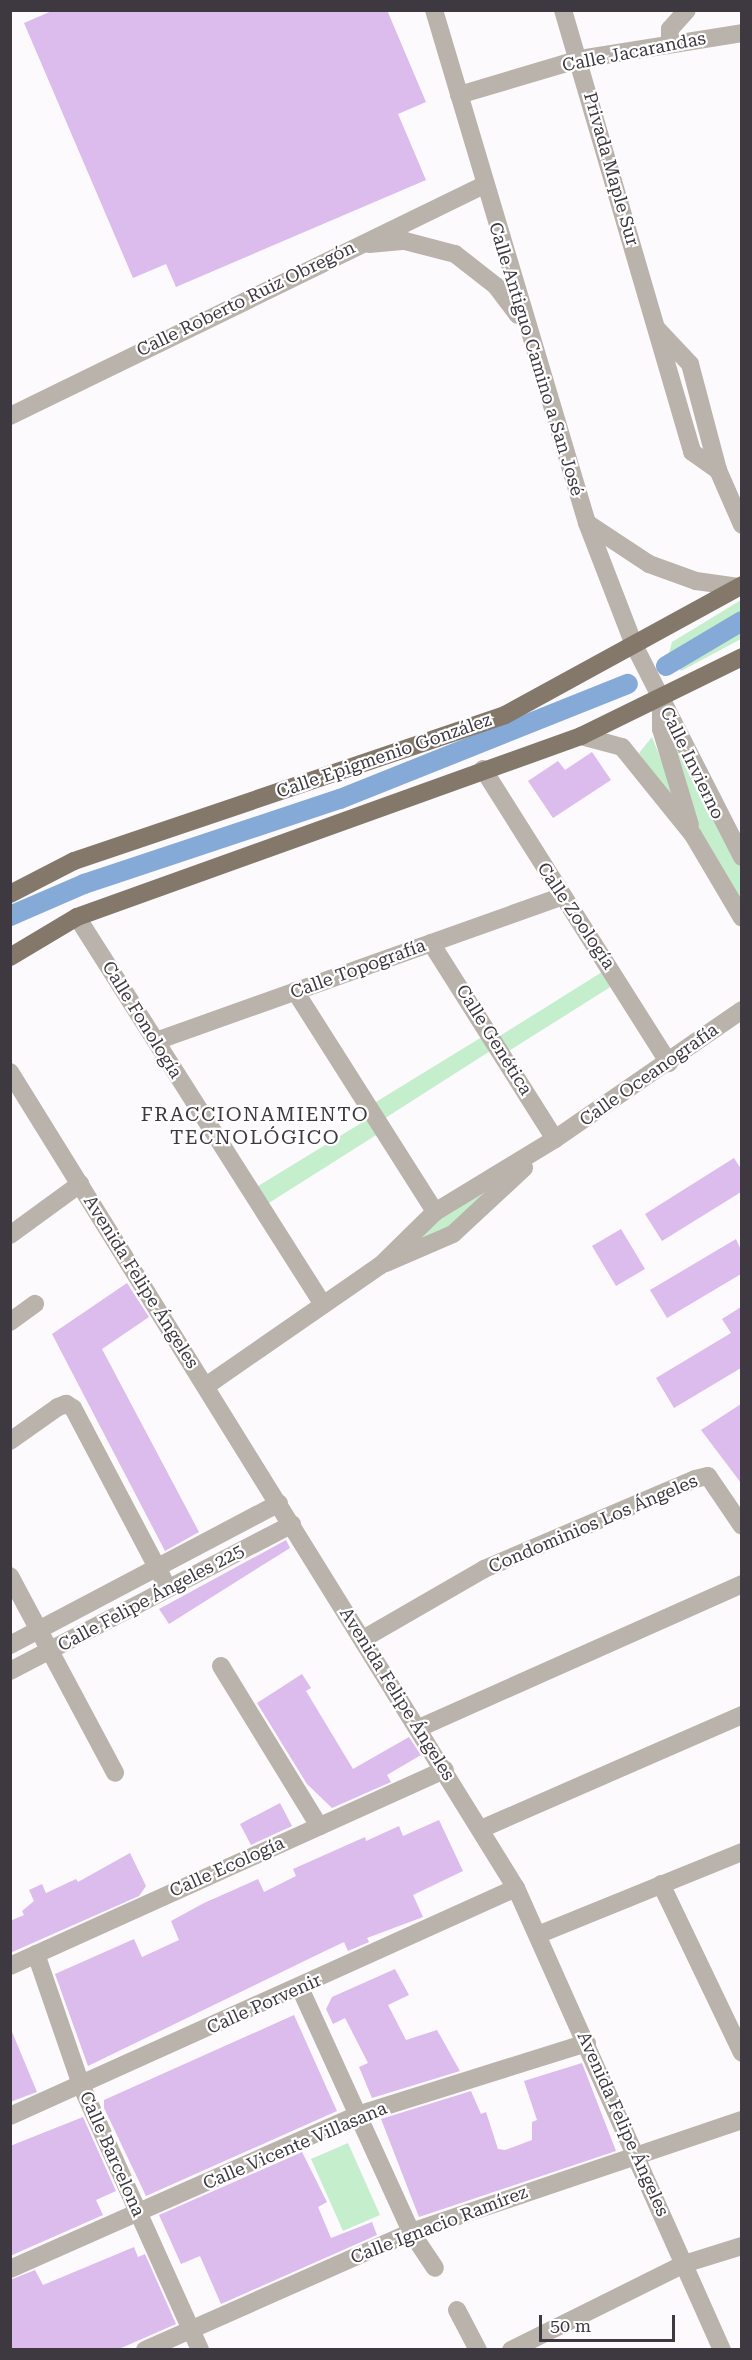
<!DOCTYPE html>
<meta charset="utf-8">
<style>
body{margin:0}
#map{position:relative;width:752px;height:2360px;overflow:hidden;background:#fdfafe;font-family:"Roboto Serif",serif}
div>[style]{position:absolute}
.green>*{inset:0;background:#c5eecd}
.canal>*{height:20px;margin:-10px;padding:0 10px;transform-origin:10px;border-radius:10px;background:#86aad7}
.building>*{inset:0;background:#dcbbed}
.minor>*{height:18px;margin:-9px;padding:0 9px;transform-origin:9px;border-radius:9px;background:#bab3ab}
.major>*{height:18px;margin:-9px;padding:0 9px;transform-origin:9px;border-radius:9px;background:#83786a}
span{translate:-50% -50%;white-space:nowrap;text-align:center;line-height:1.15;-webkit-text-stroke:4.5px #fff;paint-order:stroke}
.street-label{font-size:18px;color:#3e3941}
.neighbourhood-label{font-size:20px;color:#3e3941;letter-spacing:1.5px}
.frame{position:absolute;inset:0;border:12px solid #3e3941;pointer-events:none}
.scale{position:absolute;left:539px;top:2315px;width:136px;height:27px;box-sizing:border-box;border:3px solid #3e3941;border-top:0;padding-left:8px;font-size:18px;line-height:21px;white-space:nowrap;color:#3e3941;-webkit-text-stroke:4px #fff;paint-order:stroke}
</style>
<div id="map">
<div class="green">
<div style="clip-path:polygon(741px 600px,741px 639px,681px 671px,669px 653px,672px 642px)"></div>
<div style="clip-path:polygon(652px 737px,686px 822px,639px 753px)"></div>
<div style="clip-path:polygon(674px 748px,683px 752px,741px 853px,741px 904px,699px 833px)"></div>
<div style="clip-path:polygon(610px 967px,620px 981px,504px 1054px,498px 1046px,376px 1124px,381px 1132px,261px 1208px,250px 1191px,371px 1117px,366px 1108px,490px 1032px,495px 1039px)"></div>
<div style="clip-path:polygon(485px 1192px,453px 1230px,402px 1251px,435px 1213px)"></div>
<div style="clip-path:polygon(348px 2143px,380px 2215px,343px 2231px,311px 2159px)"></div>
</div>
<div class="canal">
<div style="left:666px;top:666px;width:88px;rotate:-30.6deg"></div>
<div style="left:10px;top:916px;width:81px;rotate:-23.4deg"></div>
<div style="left:84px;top:884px;width:270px;rotate:-18.4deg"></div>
<div style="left:340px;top:799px;width:310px;rotate:-21.8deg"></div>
</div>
<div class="building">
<div style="clip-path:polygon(54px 10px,387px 10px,426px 102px,398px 114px,426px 180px,176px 287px,166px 264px,133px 278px,24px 23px)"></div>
<div style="clip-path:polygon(592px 752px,611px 780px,553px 818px,528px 781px,558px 761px,565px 770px)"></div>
<div style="clip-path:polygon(734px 1158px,741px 1169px,741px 1192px,662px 1241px,645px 1214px)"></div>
<div style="clip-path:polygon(621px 1229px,645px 1269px,616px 1286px,592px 1246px)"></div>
<div style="clip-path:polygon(736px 1239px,741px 1250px,741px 1274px,667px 1318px,650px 1290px)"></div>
<div style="clip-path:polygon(127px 1283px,149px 1317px,102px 1349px,199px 1532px,165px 1551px,52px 1334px)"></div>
<div style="clip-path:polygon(741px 1307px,741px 1368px,674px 1408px,656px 1378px,731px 1333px,722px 1319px)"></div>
<div style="clip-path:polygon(741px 1404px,741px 1483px,701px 1430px)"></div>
<div style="clip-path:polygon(286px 1540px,290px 1548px,169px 1624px,159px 1609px)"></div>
<div style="clip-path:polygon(302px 1674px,311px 1688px,306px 1691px,353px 1769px,409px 1737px,421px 1755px,387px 1775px,391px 1782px,332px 1808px,307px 1784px,257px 1703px)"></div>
<div style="clip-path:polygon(280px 1803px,292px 1826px,251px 1845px,240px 1824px)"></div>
<div style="clip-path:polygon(439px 1820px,463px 1871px,413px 1895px,423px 1917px,367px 1938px,369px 1942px,348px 1951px,344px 1942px,325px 1951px,88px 2066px,55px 1974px,134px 1939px,142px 1957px,179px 1940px,171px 1921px,204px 1903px,258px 1879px,264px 1892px,296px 1876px,293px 1869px,365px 1837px,366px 1841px,399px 1826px,403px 1836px)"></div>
<div style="clip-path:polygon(130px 1853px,146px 1886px,139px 1896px,10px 1953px,10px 1921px,24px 1915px,22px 1911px,34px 1901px,29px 1890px,42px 1884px,46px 1893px,76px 1879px,78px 1882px)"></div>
<div style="clip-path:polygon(395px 1969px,409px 1995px,388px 2005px,406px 2040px,437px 2030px,460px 2071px,372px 2098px,359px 2067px,368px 2063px,345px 2018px,333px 2024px,326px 2009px,332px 1997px)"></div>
<div style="clip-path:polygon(294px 2015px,337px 2111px,146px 2196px,104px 2108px,104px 2100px)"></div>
<div style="clip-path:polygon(10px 2027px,37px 2092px,10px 2102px)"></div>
<div style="clip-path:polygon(582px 2063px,616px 2151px,419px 2217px,381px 2119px,471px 2091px,481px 2114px,486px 2112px,498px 2149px,505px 2150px,532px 2140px,532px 2122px,537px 2120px,524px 2081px)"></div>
<div style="clip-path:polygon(83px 2117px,116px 2191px,96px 2200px,103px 2215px,10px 2256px,10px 2146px)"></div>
<div style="clip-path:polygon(302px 2152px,327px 2202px,318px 2207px,331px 2238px,372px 2222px,377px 2235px,221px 2304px,200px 2256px,181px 2264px,159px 2215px)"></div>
<div style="clip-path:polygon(134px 2247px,138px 2257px,145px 2254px,176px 2324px,119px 2349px,10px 2349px,10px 2280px,35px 2270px,43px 2285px)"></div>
</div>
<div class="minor">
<div style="left:434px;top:10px;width:535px;rotate:73.39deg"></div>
<div style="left:587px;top:523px;width:131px;rotate:68.9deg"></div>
<div style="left:634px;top:645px;width:238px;rotate:63deg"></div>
<div style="left:563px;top:10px;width:460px;rotate:73.7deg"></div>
<div style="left:692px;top:452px;width:32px;rotate:35deg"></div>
<div style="left:670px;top:44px;width:15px;rotate:-90deg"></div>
<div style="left:670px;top:29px;width:25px;rotate:-48deg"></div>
<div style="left:459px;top:95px;width:126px;rotate:-16.6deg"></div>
<div style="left:580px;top:59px;width:164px;rotate:-9.1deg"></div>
<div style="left:369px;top:244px;width:36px;rotate:-5deg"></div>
<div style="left:405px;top:241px;width:52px;rotate:14.6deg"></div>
<div style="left:455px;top:254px;width:52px;rotate:38deg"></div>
<div style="left:496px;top:286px;width:36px;rotate:53deg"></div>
<div style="left:657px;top:329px;width:48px;rotate:46.7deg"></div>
<div style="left:690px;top:364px;width:110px;rotate:75.2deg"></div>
<div style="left:718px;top:470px;width:60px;rotate:66.4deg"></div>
<div style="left:10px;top:416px;width:525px;rotate:-25.98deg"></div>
<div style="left:587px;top:523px;width:74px;rotate:33.5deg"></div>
<div style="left:649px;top:564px;width:50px;rotate:19.9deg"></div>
<div style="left:696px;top:581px;width:43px;rotate:7.9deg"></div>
<div style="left:661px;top:704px;width:25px;rotate:90deg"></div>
<div style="left:661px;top:729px;width:100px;rotate:73.2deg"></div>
<div style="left:581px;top:736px;width:42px;rotate:15deg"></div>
<div style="left:622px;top:747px;width:113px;rotate:51.1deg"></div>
<div style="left:693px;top:835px;width:96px;rotate:59.4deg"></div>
<div style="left:483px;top:769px;width:348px;rotate:57.7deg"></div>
<div style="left:77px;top:917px;width:459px;rotate:57.6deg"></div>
<div style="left:431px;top:943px;width:232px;rotate:57.7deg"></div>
<div style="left:295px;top:991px;width:262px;rotate:57.6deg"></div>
<div style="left:156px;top:1041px;width:430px;rotate:-19.6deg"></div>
<div style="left:10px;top:1072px;width:960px;rotate:58.2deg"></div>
<div style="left:516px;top:1888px;width:506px;rotate:65.97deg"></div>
<div style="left:10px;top:1235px;width:87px;rotate:-36.1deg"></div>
<div style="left:386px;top:1263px;width:73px;rotate:-23.4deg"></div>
<div style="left:453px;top:1234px;width:97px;rotate:-42.9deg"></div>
<div style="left:10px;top:1322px;width:31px;rotate:-36deg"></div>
<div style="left:206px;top:1386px;width:213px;rotate:-34.7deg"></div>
<div style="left:381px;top:1265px;width:76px;rotate:-44.5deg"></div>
<div style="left:435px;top:1212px;width:140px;rotate:-31.3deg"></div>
<div style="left:555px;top:1139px;width:227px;rotate:-34.6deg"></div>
<div style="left:10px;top:1441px;width:59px;rotate:-35.3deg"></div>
<div style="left:58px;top:1407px;width:9px;rotate:-21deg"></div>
<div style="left:66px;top:1404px;width:8px;rotate:30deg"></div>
<div style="left:73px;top:1408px;width:193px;rotate:62.2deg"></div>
<div style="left:10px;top:1576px;width:223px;rotate:61.9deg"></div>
<div style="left:363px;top:1639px;width:140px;rotate:-30deg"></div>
<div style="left:484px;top:1569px;width:229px;rotate:-23.1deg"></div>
<div style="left:695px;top:1479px;width:13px;rotate:-13deg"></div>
<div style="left:708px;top:1476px;width:60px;rotate:55.8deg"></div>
<div style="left:10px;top:1645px;width:304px;rotate:-27.8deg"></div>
<div style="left:221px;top:1666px;width:188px;rotate:58.5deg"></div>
<div style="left:10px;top:1671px;width:318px;rotate:-27.5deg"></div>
<div style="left:419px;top:1728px;width:354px;rotate:-24deg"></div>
<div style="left:481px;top:1829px;width:285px;rotate:-23.6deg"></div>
<div style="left:661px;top:1884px;width:187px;rotate:64.4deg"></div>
<div style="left:540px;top:1934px;width:218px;rotate:-22.1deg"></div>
<div style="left:36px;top:1954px;width:139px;rotate:71deg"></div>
<div style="left:81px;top:2085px;width:290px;rotate:65.8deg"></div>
<div style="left:10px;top:1966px;width:477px;rotate:-24.3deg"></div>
<div style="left:300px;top:1988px;width:268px;rotate:65.5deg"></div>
<div style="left:411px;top:2232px;width:43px;rotate:56.3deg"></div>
<div style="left:10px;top:2116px;width:555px;rotate:-24.26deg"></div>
<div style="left:10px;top:2269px;width:380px;rotate:-23.9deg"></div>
<div style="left:357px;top:2115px;width:241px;rotate:-17.4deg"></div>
<div style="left:457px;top:2310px;width:45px;rotate:62.3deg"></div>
<div style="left:145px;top:2350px;width:291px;rotate:-23.9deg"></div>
<div style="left:411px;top:2232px;width:349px;rotate:-18.7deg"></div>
<div style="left:511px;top:2350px;width:193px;rotate:-26.4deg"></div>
<div style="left:684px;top:2264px;width:61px;rotate:-17.2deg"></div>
</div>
<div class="major">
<div style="left:10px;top:894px;width:72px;rotate:-27.3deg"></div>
<div style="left:74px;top:861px;width:455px;rotate:-18.7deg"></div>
<div style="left:505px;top:715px;width:270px;rotate:-28.7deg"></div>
<div style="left:10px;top:957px;width:78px;rotate:-30.8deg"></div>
<div style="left:77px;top:917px;width:536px;rotate:-19.75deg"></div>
<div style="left:581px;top:736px;width:179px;rotate:-26.1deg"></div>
</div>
<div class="street-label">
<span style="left:634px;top:52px;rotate:-11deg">Calle Jacarandas</span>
<span style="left:611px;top:169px;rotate:74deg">Privada Maple Sur</span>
<span style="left:246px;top:299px;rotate:-26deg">Calle Roberto Ruiz Obregón</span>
<span style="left:536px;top:359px;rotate:73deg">Calle Antiguo Camino a San José</span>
<span style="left:384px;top:756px;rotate:-19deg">Calle Epigmenio González</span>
<span style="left:692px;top:763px;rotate:64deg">Calle Invierno</span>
<span style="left:576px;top:916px;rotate:56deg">Calle Zoología</span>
<span style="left:358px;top:969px;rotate:-20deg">Calle Topografía</span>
<span style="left:142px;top:1020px;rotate:58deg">Calle Fonología</span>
<span style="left:494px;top:1040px;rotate:58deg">Calle Genética</span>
<span style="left:649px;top:1075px;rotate:-35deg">Calle Oceanografía</span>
<span style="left:141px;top:1282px;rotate:58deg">Avenida Felipe Ángeles</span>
<span style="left:593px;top:1524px;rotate:-23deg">Condominios Los Ángeles</span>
<span style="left:151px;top:1598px;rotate:-28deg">Calle Felipe Ángeles 225</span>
<span style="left:397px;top:1694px;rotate:58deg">Avenida Felipe Ángeles</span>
<span style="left:227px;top:1867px;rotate:-24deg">Calle Ecología</span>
<span style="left:264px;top:2004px;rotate:-24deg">Calle Porvenir</span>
<span style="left:623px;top:2124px;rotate:66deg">Avenida Felipe Ángeles</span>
<span style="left:295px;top:2146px;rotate:-23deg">Calle Vicente Villasana</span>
<span style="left:112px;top:2154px;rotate:66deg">Calle Barcelona</span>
<span style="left:439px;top:2225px;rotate:-21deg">Calle Ignacio Ramírez</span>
</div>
<div class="neighbourhood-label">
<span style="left:255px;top:1126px">FRACCIONAMIENTO<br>TECNOLÓGICO</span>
</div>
<div class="frame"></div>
<div class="scale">50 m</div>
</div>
